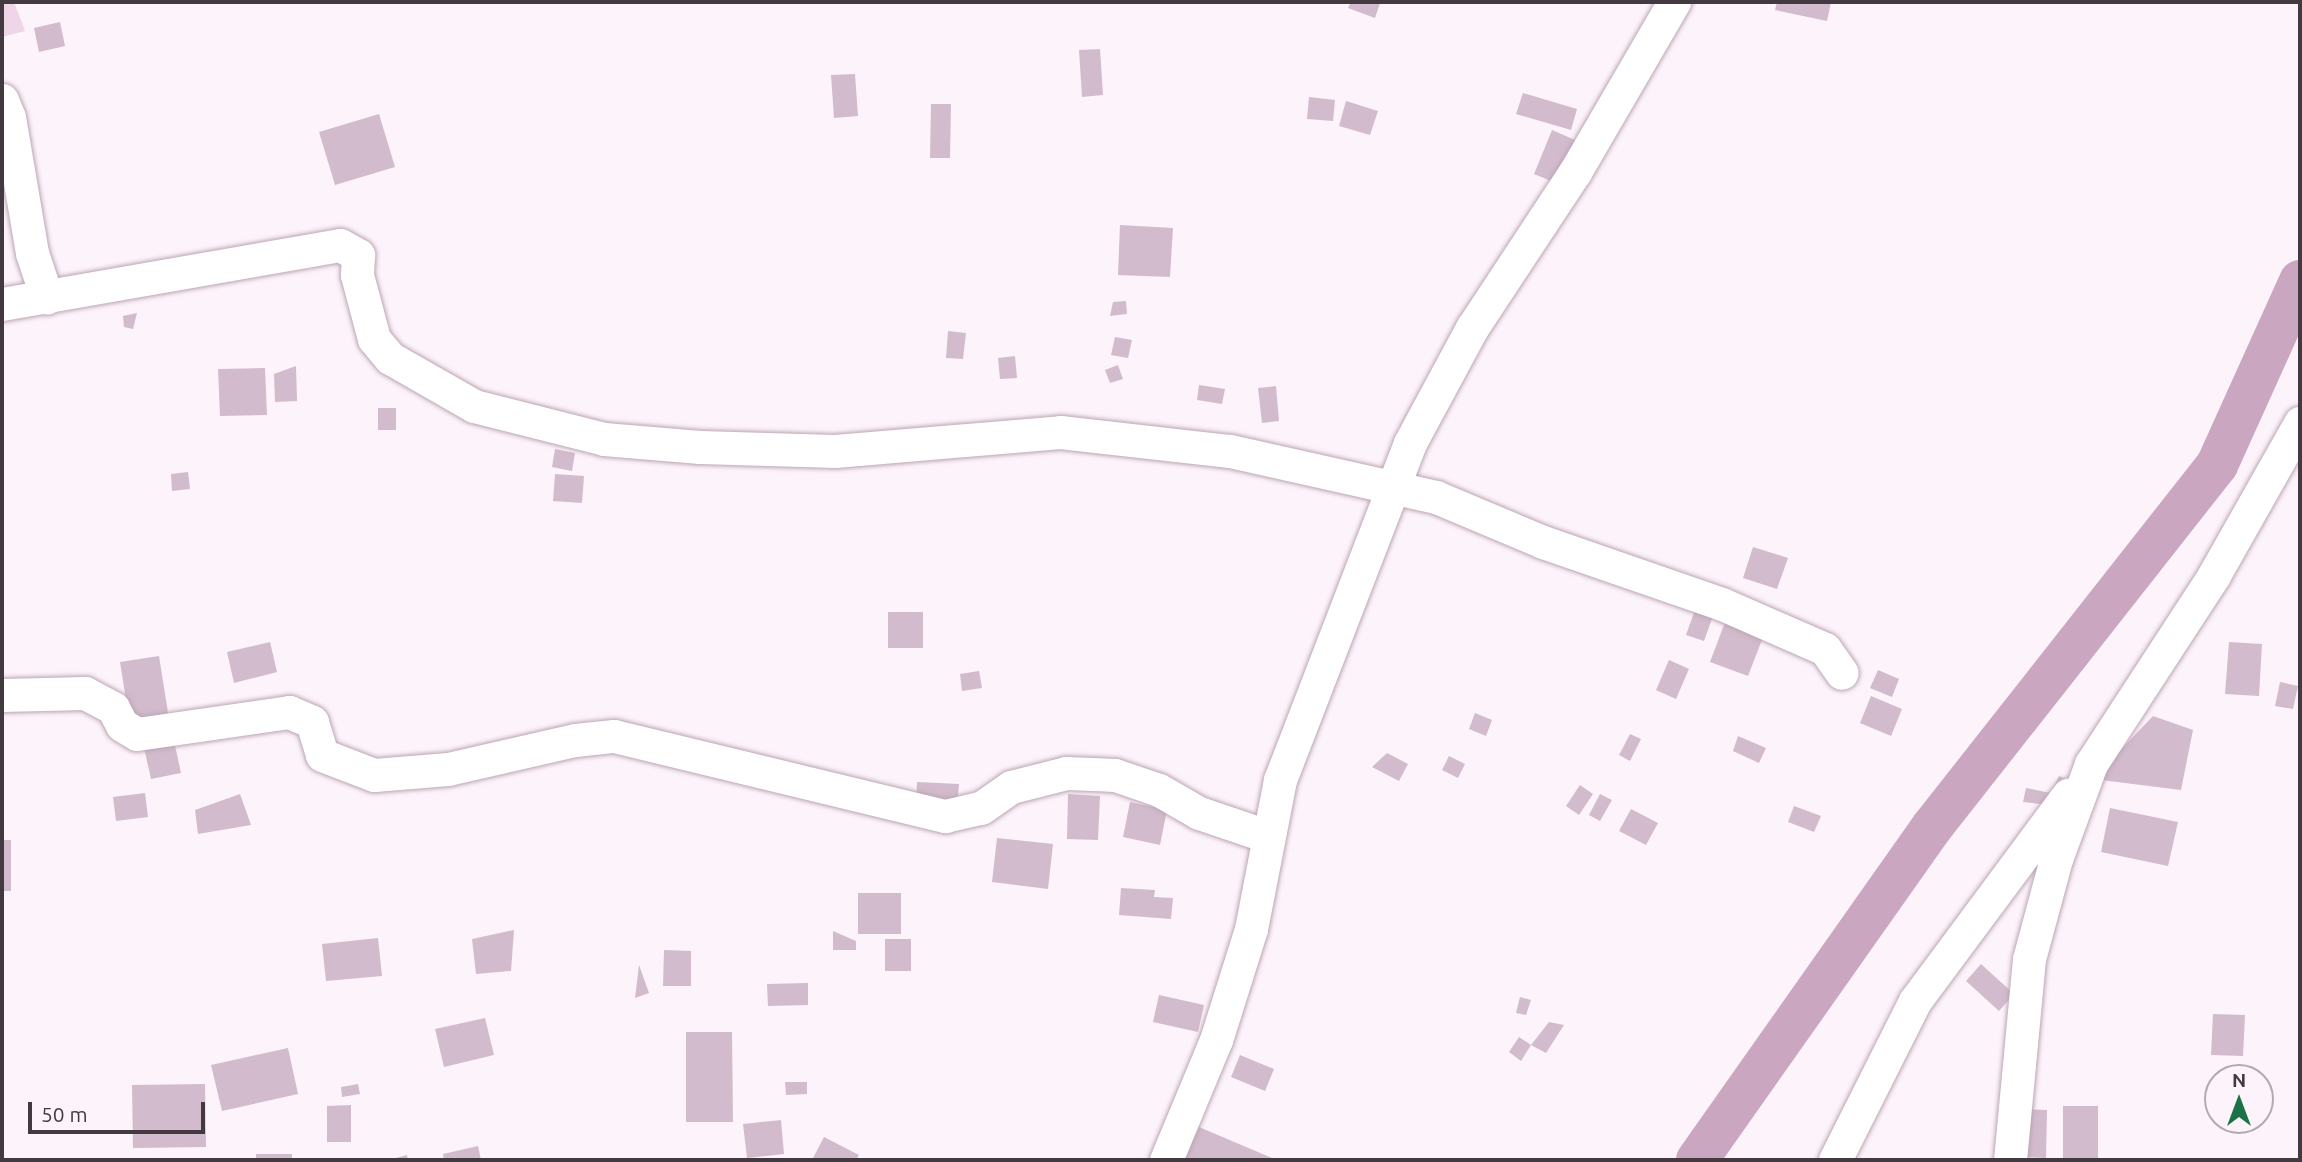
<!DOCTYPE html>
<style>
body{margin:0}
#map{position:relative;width:2302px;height:1162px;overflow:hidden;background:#fdf3fa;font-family:Ubuntu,sans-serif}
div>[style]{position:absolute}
.green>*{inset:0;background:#eed5e7}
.river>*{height:42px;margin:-21px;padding:0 21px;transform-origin:21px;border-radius:21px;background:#caa6c1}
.building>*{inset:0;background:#d2bbcc}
.roads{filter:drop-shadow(0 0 2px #bba5b5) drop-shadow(0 0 2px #bba5b5)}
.minor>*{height:33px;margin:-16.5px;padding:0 16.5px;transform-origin:16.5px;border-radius:16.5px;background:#fff}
span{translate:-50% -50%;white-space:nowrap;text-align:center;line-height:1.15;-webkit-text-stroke:5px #fdf3fa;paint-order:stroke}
.frame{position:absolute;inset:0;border:4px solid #433a41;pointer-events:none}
.north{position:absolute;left:2204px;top:1064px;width:70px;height:70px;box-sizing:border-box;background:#fdf3fa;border:2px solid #b3a9b0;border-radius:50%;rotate:0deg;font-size:19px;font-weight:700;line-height:28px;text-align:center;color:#433a41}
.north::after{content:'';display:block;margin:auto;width:24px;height:32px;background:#1b7245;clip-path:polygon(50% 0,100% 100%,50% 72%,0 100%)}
.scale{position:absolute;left:28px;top:1102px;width:177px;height:32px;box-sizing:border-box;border:4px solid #433a41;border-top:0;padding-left:9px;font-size:21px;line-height:24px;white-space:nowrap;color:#433a41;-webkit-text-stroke:5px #fdf3fa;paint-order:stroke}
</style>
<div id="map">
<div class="green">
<div style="clip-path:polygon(2px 2px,14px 2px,25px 31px,2px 37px)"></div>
</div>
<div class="river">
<div style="left:1697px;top:1160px;width:408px;rotate:-54.8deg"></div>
<div style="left:1932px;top:827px;width:461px;rotate:-51.8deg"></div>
<div style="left:2217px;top:465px;width:202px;rotate:-65.7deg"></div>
</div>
<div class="building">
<div style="clip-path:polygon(1351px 2px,1378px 2px,1380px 3px,1375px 18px,1348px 8px)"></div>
<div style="clip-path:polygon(1777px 2px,1831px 2px,1827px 21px,1775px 10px)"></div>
<div style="clip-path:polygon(60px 22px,65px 46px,39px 52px,34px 28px)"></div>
<div style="clip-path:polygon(1100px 49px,1103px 95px,1082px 97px,1079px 50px)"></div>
<div style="clip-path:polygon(855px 74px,858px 116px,834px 118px,831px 75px)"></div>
<div style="clip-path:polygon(1523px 93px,1577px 109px,1571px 130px,1516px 114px)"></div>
<div style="clip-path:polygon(1309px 97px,1335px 100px,1333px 121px,1307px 119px)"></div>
<div style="clip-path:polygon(1346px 101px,1378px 111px,1370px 135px,1339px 126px)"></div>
<div style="clip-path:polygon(931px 104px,951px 104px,950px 158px,930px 158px)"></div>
<div style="clip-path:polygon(379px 114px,395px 167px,335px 185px,319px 132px)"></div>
<div style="clip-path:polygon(1552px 130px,1575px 140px,1556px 183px,1534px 174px)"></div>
<div style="clip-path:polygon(1120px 225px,1173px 228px,1170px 277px,1118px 275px)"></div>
<div style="clip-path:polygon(1126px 301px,1127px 314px,1110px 316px,1113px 302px)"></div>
<div style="clip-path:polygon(137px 313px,133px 329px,124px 327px,123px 316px)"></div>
<div style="clip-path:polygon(948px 331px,966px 333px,963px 359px,946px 358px)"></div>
<div style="clip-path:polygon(1115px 337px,1132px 340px,1128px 358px,1111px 355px)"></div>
<div style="clip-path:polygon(1015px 356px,1017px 378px,1000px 379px,998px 358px)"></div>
<div style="clip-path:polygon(1118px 365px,1123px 379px,1110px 383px,1105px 370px)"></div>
<div style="clip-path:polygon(296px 366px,297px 401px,275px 402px,274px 374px)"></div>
<div style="clip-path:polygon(265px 368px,267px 415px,220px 416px,218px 369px)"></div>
<div style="clip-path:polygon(1199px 385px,1225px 389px,1222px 404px,1197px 400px)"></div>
<div style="clip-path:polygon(1276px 386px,1279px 421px,1262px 423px,1258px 388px)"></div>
<div style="clip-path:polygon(378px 408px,396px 408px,396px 430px,378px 430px)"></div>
<div style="clip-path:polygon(555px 449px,575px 453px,572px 471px,552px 467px)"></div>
<div style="clip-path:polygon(188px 472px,190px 489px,172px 491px,171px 474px)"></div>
<div style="clip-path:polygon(555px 474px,584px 476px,582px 503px,553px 501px)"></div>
<div style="clip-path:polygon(1753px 547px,1788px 558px,1777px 589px,1743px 578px)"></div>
<div style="clip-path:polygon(1696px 607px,1714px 613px,1704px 641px,1686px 635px)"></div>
<div style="clip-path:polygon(888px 612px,923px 612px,923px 648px,888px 648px)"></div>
<div style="clip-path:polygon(1727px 617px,1765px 632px,1748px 676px,1710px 662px)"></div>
<div style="clip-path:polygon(270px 642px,277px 672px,234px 683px,227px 652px)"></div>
<div style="clip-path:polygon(2229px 642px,2262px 644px,2259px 696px,2225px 694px)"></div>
<div style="clip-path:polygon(159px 656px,169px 719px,130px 725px,120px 662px)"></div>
<div style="clip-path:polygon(1669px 660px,1689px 669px,1676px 699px,1656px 690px)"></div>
<div style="clip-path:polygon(1878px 670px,1899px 679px,1892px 697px,1870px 688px)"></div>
<div style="clip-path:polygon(979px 671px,982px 688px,962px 691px,960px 674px)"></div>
<div style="clip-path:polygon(2280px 682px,2298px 686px,2293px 709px,2275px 706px)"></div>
<div style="clip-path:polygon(1871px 696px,1902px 709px,1891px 736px,1860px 723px)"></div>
<div style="clip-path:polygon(1475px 713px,1492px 720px,1486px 736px,1469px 729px)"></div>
<div style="clip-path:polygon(2153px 716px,2193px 730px,2181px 790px,2093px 779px)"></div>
<div style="clip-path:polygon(1630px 734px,1641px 739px,1630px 761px,1619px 755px)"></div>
<div style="clip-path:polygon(173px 736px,181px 773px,151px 779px,143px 743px)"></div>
<div style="clip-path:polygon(1738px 736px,1766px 748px,1759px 763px,1733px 751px)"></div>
<div style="clip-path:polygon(1387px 753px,1408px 764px,1399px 781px,1372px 767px)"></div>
<div style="clip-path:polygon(1449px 756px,1465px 764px,1458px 778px,1442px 770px)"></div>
<div style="clip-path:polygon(2059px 776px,2069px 781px,2049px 805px,2023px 802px,2026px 788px,2051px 793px)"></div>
<div style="clip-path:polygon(917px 782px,959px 784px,957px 806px,916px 804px)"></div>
<div style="clip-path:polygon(1580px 785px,1593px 794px,1579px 815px,1566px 806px)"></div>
<div style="clip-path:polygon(145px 793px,148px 817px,116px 821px,113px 797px)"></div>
<div style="clip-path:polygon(240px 794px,251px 825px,198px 834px,195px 810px)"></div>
<div style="clip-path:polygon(1068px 794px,1100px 796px,1098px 840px,1067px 839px)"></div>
<div style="clip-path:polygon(1600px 794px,1612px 800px,1600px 821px,1589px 815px)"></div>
<div style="clip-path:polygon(1130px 802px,1167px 810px,1160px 845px,1123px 837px)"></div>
<div style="clip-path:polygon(1794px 806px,1821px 816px,1814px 832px,1788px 822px)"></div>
<div style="clip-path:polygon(2110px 808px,2178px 822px,2168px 866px,2101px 852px)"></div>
<div style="clip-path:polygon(1631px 809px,1658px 823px,1646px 845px,1619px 831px)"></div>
<div style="clip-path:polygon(997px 838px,1053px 844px,1048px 889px,992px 882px)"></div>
<div style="clip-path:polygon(2px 840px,11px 840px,11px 891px,2px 891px)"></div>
<div style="clip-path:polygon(1121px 888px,1155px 890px,1154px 897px,1173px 898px,1171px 919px,1119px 915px)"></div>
<div style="clip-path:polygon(858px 893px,901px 893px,901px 934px,858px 934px)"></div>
<div style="clip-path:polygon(514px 930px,511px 971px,476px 974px,472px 939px)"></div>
<div style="clip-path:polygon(833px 931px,856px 941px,856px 950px,833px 950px)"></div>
<div style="clip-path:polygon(378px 938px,382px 976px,326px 981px,322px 944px)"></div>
<div style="clip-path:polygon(885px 939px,911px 939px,911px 971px,885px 971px)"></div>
<div style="clip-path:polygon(664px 950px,691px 951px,691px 986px,663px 986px)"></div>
<div style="clip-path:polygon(1981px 964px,2014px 994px,1999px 1011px,1966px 981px)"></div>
<div style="clip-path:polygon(639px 965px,649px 993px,635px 998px)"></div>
<div style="clip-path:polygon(808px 983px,808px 1005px,768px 1006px,767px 984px)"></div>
<div style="clip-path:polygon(1159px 995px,1204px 1005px,1198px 1032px,1153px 1022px)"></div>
<div style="clip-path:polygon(1520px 997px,1531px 1000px,1526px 1015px,1516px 1013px)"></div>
<div style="clip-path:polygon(2213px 1014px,2245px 1015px,2243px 1056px,2211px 1055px)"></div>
<div style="clip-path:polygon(485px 1018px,494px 1055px,444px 1067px,435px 1029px)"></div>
<div style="clip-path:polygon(1549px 1022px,1564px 1025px,1546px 1053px,1531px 1045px)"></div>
<div style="clip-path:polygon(686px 1032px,732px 1032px,733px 1122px,686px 1122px)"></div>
<div style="clip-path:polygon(1519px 1037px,1531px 1045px,1521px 1061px,1509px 1052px)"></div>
<div style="clip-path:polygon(288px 1048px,298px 1094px,222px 1111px,211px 1065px)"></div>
<div style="clip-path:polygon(1240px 1055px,1274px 1069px,1265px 1091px,1231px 1077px)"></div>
<div style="clip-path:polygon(785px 1082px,807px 1082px,807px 1094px,786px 1095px)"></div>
<div style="clip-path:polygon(205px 1084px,206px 1147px,133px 1148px,132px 1085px)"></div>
<div style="clip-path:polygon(358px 1084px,360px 1094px,342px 1097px,341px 1087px)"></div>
<div style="clip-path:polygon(351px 1105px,351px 1142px,327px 1142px,327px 1106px)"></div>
<div style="clip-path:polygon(2063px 1106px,2098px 1106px,2098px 1160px,2063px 1160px)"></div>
<div style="clip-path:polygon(2019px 1109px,2047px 1110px,2046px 1158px,2015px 1157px)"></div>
<div style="clip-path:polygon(781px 1120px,784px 1154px,747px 1158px,743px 1124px)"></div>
<div style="clip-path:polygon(1199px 1127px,1277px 1160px,1184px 1160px)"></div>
<div style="clip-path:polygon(824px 1137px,859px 1155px,856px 1160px,812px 1160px)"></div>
<div style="clip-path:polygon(478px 1146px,481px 1160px,444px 1160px,443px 1154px)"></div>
<div style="clip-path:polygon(256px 1154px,292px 1154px,292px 1160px,256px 1160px)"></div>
<div style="clip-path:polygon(407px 1155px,408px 1160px,392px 1160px,392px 1159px)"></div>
</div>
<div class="roads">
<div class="minor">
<div style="left:2px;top:100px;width:18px;rotate:68deg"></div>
<div style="left:9px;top:117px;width:138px;rotate:80.4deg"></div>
<div style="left:32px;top:253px;width:47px;rotate:71.6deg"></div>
<div style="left:2px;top:304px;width:343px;rotate:-9.9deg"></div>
<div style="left:340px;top:245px;width:21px;rotate:29deg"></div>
<div style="left:358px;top:255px;width:20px;rotate:93deg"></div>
<div style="left:357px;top:275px;width:66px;rotate:75.1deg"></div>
<div style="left:374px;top:339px;width:25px;rotate:50deg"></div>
<div style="left:390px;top:358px;width:97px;rotate:29.7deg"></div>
<div style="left:474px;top:406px;width:134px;rotate:14.2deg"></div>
<div style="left:604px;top:439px;width:96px;rotate:4.8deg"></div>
<div style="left:700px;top:447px;width:135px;rotate:1.7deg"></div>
<div style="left:835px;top:451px;width:226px;rotate:-4.8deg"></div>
<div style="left:1060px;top:432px;width:171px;rotate:6.4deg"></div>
<div style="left:1230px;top:451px;width:211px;rotate:12.6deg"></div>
<div style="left:1436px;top:497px;width:116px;rotate:22.8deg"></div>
<div style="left:1543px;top:542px;width:189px;rotate:19.1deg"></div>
<div style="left:1722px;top:604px;width:112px;rotate:23.6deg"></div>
<div style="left:1825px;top:649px;width:29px;rotate:55deg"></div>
<div style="left:2px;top:695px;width:83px;rotate:-1.4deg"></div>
<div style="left:85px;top:693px;width:32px;rotate:28deg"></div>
<div style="left:113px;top:708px;width:19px;rotate:62deg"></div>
<div style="left:122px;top:725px;width:17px;rotate:31deg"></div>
<div style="left:137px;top:734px;width:154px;rotate:-8.2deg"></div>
<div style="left:289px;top:712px;width:25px;rotate:23deg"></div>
<div style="left:312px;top:722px;width:34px;rotate:73deg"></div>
<div style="left:322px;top:755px;width:56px;rotate:21deg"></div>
<div style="left:374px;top:775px;width:74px;rotate:-4.6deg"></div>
<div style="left:448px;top:769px;width:130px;rotate:-12.9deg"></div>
<div style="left:575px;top:740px;width:39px;rotate:-6deg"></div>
<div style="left:614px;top:736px;width:341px;rotate:13.6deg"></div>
<div style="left:945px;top:816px;width:37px;rotate:-13deg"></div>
<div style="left:981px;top:808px;width:37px;rotate:-35deg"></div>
<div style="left:1011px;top:787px;width:57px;rotate:-14.3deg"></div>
<div style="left:1066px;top:773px;width:49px;rotate:2.3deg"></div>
<div style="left:1115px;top:775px;width:46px;rotate:18.8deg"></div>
<div style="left:1159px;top:790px;width:46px;rotate:29.9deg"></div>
<div style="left:1199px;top:813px;width:72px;rotate:18.7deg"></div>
<div style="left:1166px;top:1160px;width:130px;rotate:-67.4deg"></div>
<div style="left:1216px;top:1040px;width:116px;rotate:-72.5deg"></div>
<div style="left:1251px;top:929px;width:152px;rotate:-79deg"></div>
<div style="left:1280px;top:780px;width:361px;rotate:-68.9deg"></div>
<div style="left:1410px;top:443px;width:131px;rotate:-61.7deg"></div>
<div style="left:1472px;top:328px;width:187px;rotate:-56.6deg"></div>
<div style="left:1575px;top:172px;width:197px;rotate:-59.8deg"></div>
<div style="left:1835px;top:1160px;width:178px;rotate:-63.3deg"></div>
<div style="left:1915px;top:1001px;width:257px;rotate:-53.4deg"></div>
<div style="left:2010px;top:1160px;width:202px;rotate:-84.6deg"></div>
<div style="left:2029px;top:959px;width:104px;rotate:-74.9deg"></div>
<div style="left:2056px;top:859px;width:101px;rotate:-69.8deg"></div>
<div style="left:2091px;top:764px;width:225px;rotate:-56.9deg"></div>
<div style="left:2214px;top:575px;width:175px;rotate:-60.5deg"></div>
</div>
</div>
<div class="frame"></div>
<div class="north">N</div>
<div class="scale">50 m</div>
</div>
